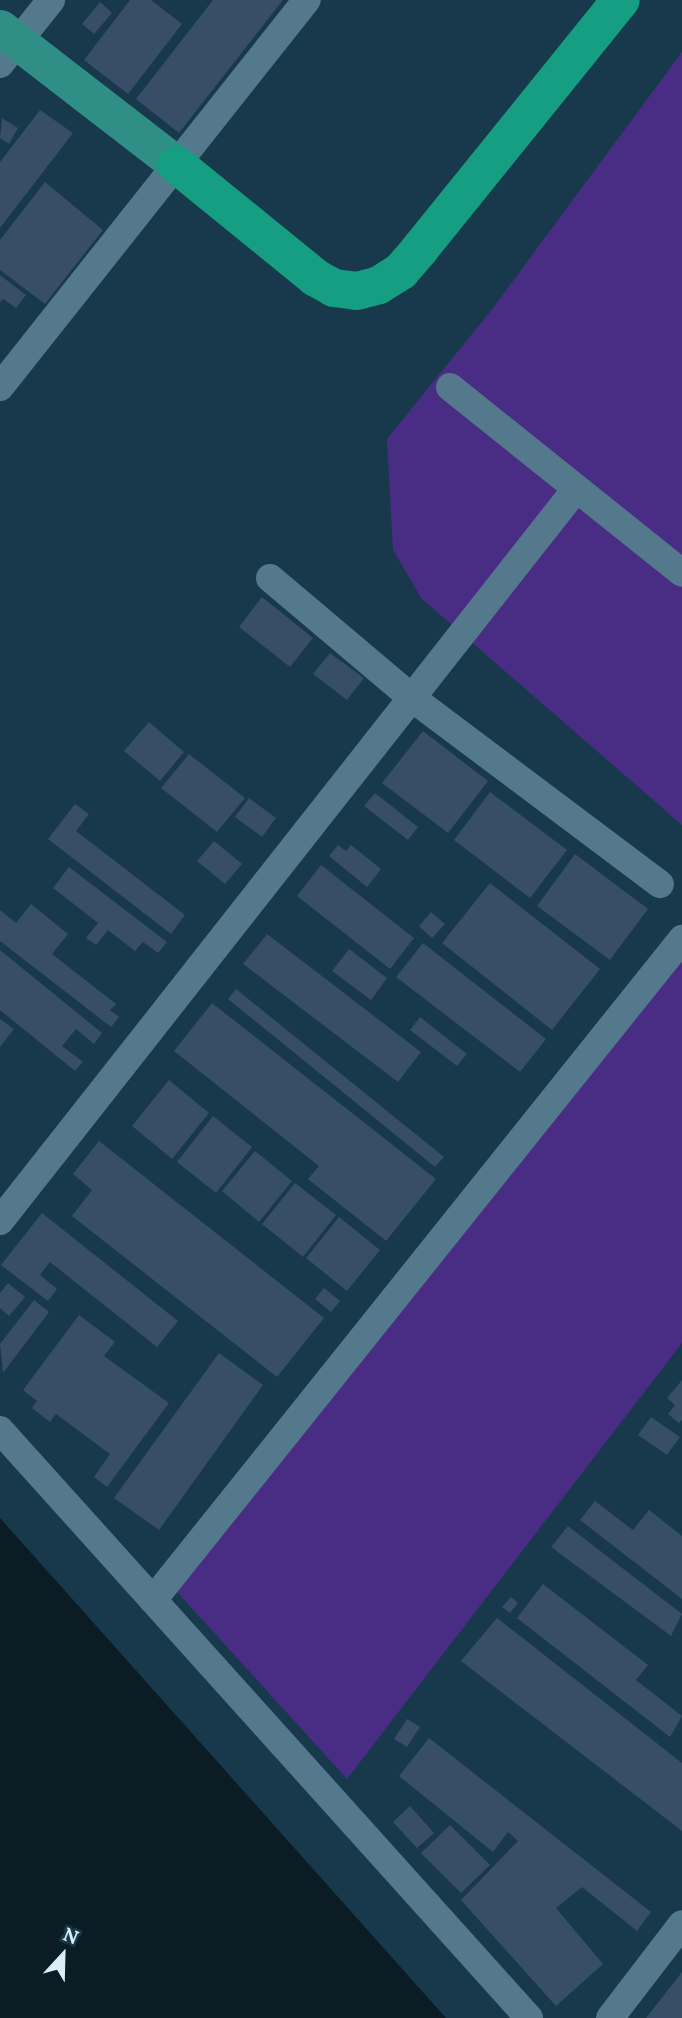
<!DOCTYPE html>
<style>
body{margin:0}
#map{position:relative;width:682px;height:2018px;overflow:hidden;background:#17394b;font-family:Lora,serif}
div>[style]{position:absolute}
.green>*{inset:0;background:#492d85}
.water>*{inset:0;background:#0c1c25}
.building>*{inset:0;background:#384d67}
.minor>*{height:28px;margin:-14px;padding:0 14px;transform-origin:14px;border-radius:14px;background:#55798c}
.major>*{height:37px;margin:-18.5px;padding:0 18.5px;transform-origin:18.5px;border-radius:18.5px;background:#2f8f86}
.highway>*{height:38px;margin:-19px;padding:0 19px;transform-origin:19px;border-radius:19px;background:#159e82}
span{translate:-50% -50%;white-space:nowrap;text-align:center;line-height:1.15;-webkit-text-stroke:5px #17394b;paint-order:stroke}
.north{position:absolute;left:28px;top:1920px;width:70px;height:70px;-webkit-text-stroke:5px #17394b;paint-order:stroke;rotate:22deg;font-size:19px;font-weight:700;line-height:28px;text-align:center;color:#daedf9}
.north::after{content:'';display:block;margin:auto;width:24px;height:32px;background:#daedf9;clip-path:polygon(50% 0,100% 100%,50% 72%,0 100%)}
</style>
<div id="map">
<div class="green">
<div style="clip-path:polygon(682px 52px,682px 825px,422px 599px,393px 550px,387px 439px,493px 308px)"></div>
<div style="clip-path:polygon(682px 928px,682px 1343px,347px 1779px,169px 1583px)"></div>
</div>
<div class="water">
<div style="clip-path:polygon(0 1518px,446px 2018px,0 2018px)"></div>
</div>
<div class="building">
<div style="clip-path:polygon(130px 0,151px 0,182px 24px,128px 94px,84px 60px)"></div>
<div style="clip-path:polygon(213px 0,283px 0,179px 133px,136px 99px)"></div>
<div style="clip-path:polygon(100px 2px,112px 13px,94px 34px,82px 24px)"></div>
<div style="clip-path:polygon(40px 110px,73px 133px,0 228px,0 162px)"></div>
<div style="clip-path:polygon(2px 118px,18px 128px,9px 144px,0 138px)"></div>
<div style="clip-path:polygon(45px 182px,103px 230px,45px 304px,0 270px,0 240px)"></div>
<div style="clip-path:polygon(0 275px,26px 295px,16px 308px,3px 299px,0 302px)"></div>
<div style="clip-path:polygon(262px 597px,313px 638px,290px 667px,239px 627px)"></div>
<div style="clip-path:polygon(330px 653px,364px 678px,347px 700px,313px 674px)"></div>
<div style="clip-path:polygon(149px 722px,184px 752px,160px 781px,124px 751px)"></div>
<div style="clip-path:polygon(423px 731px,488px 781px,448px 833px,382px 783px)"></div>
<div style="clip-path:polygon(189px 754px,245px 798px,217px 832px,161px 788px)"></div>
<div style="clip-path:polygon(490px 792px,567px 850px,530px 898px,454px 840px)"></div>
<div style="clip-path:polygon(375px 793px,418px 827px,408px 840px,364px 806px)"></div>
<div style="clip-path:polygon(249px 798px,276px 818px,262px 837px,235px 817px)"></div>
<div style="clip-path:polygon(75px 804px,89px 814px,76px 831px,185px 915px,171px 934px,48px 839px)"></div>
<div style="clip-path:polygon(214px 841px,242px 864px,225px 884px,197px 861px)"></div>
<div style="clip-path:polygon(338px 845px,346px 851px,351px 845px,381px 869px,367px 887px,329px 856px)"></div>
<div style="clip-path:polygon(575px 854px,648px 909px,610px 960px,537px 906px)"></div>
<div style="clip-path:polygon(321px 865px,414px 938px,390px 969px,297px 896px)"></div>
<div style="clip-path:polygon(69px 867px,167px 942px,158px 953px,143px 942px,135px 951px,108px 930px,96px 945px,86px 938px,98px 923px,53px 888px)"></div>
<div style="clip-path:polygon(490px 883px,600px 969px,552px 1030px,442px 943px)"></div>
<div style="clip-path:polygon(31px 904px,68px 934px,52px 954px,116px 1004px,110px 1010px,119px 1017px,111px 1027px,0 941px,0 910px,16px 923px)"></div>
<div style="clip-path:polygon(431px 912px,445px 924px,432px 938px,419px 926px)"></div>
<div style="clip-path:polygon(267px 934px,421px 1052px,398px 1082px,243px 964px)"></div>
<div style="clip-path:polygon(423px 943px,546px 1039px,520px 1072px,396px 977px)"></div>
<div style="clip-path:polygon(349px 949px,387px 978px,371px 1000px,332px 971px)"></div>
<div style="clip-path:polygon(0 950px,102px 1033px,94px 1044px,76px 1029px,62px 1046px,83px 1062px,75px 1071px,0 1010px)"></div>
<div style="clip-path:polygon(236px 989px,444px 1157px,435px 1167px,228px 999px)"></div>
<div style="clip-path:polygon(212px 1003px,436px 1179px,386px 1241px,308px 1179px,319px 1166px,174px 1051px)"></div>
<div style="clip-path:polygon(420px 1017px,467px 1054px,457px 1066px,410px 1030px)"></div>
<div style="clip-path:polygon(0 1019px,14px 1029px,0 1047px)"></div>
<div style="clip-path:polygon(169px 1080px,209px 1113px,172px 1159px,132px 1126px)"></div>
<div style="clip-path:polygon(213px 1116px,252px 1147px,216px 1193px,177px 1162px)"></div>
<div style="clip-path:polygon(99px 1141px,324px 1318px,277px 1377px,72px 1216px,92px 1190px,73px 1174px)"></div>
<div style="clip-path:polygon(255px 1151px,292px 1181px,259px 1222px,222px 1191px)"></div>
<div style="clip-path:polygon(295px 1183px,336px 1215px,303px 1257px,262px 1224px)"></div>
<div style="clip-path:polygon(42px 1213px,178px 1321px,157px 1347px,50px 1262px,40px 1275px,57px 1289px,48px 1301px,1px 1265px)"></div>
<div style="clip-path:polygon(339px 1217px,380px 1250px,347px 1291px,306px 1258px)"></div>
<div style="clip-path:polygon(8px 1283px,25px 1297px,9px 1316px,0 1308px,0 1293px)"></div>
<div style="clip-path:polygon(324px 1288px,340px 1301px,331px 1312px,315px 1299px)"></div>
<div style="clip-path:polygon(34px 1300px,49px 1312px,3px 1373px,0 1344px)"></div>
<div style="clip-path:polygon(79px 1315px,115px 1342px,104px 1356px,169px 1403px,107px 1487px,94px 1477px,110px 1454px,56px 1414px,50px 1422px,32px 1408px,37px 1401px,23px 1390px)"></div>
<div style="clip-path:polygon(219px 1353px,263px 1385px,159px 1530px,114px 1498px)"></div>
<div style="clip-path:polygon(682px 1380px,682px 1420px,679px 1423px,668px 1414px,675px 1405px,667px 1398px)"></div>
<div style="clip-path:polygon(651px 1417px,680px 1437px,667px 1455px,638px 1435px)"></div>
<div style="clip-path:polygon(595px 1501px,633px 1530px,649px 1510px,682px 1536px,682px 1599px,580px 1520px)"></div>
<div style="clip-path:polygon(568px 1526px,682px 1614px,671px 1636px,551px 1547px)"></div>
<div style="clip-path:polygon(543px 1584px,648px 1665px,636px 1680px,682px 1716px,670px 1737px,517px 1618px)"></div>
<div style="clip-path:polygon(511px 1597px,518px 1603px,510px 1613px,502px 1607px)"></div>
<div style="clip-path:polygon(497px 1618px,682px 1763px,682px 1831px,461px 1661px)"></div>
<div style="clip-path:polygon(407px 1719px,420px 1727px,407px 1747px,394px 1739px)"></div>
<div style="clip-path:polygon(429px 1738px,651px 1912px,637px 1931px,582px 1887px,556px 1908px,603px 1964px,556px 2006px,461px 1900px,518px 1841px,508px 1832px,493px 1852px,399px 1776px)"></div>
<div style="clip-path:polygon(410px 1806px,434px 1833px,417px 1848px,393px 1822px)"></div>
<div style="clip-path:polygon(450px 1825px,490px 1865px,461px 1893px,421px 1853px)"></div>
<div style="clip-path:polygon(682px 1972px,682px 2018px,646px 2018px)"></div>
</div>
<div class="minor">
<div style="left:0;top:64px;width:82px;rotate:-51.4deg"></div>
<div style="left:0;top:387px;width:494px;rotate:-51.6deg"></div>
<div style="left:450px;top:387px;width:297px;rotate:38.7deg"></div>
<div style="left:270px;top:578px;width:186px;rotate:40.2deg"></div>
<div style="left:412px;top:698px;width:310px;rotate:36.9deg"></div>
<div style="left:0;top:1221px;width:931px;rotate:-51.8deg"></div>
<div style="left:0;top:1430px;width:791px;rotate:48.02deg"></div>
<div style="left:153px;top:1600px;width:847px;rotate:-51.33deg"></div>
<div style="left:610px;top:2018px;width:118px;rotate:-52.5deg"></div>
</div>
<div class="major">
<div style="left:0;top:28px;width:224px;rotate:37.7deg"></div>
</div>
<div class="highway">
<div style="left:177px;top:165px;width:179px;rotate:39.1deg"></div>
<div style="left:316px;top:278px;width:21px;rotate:29deg"></div>
<div style="left:334px;top:288px;width:23px;rotate:7deg"></div>
<div style="left:357px;top:291px;width:23px;rotate:-15deg"></div>
<div style="left:379px;top:285px;width:26px;rotate:-32deg"></div>
<div style="left:401px;top:271px;width:28px;rotate:-49deg"></div>
<div style="left:419px;top:250px;width:321px;rotate:-51.1deg"></div>
</div>
<div class="north">N</div>
</div>
